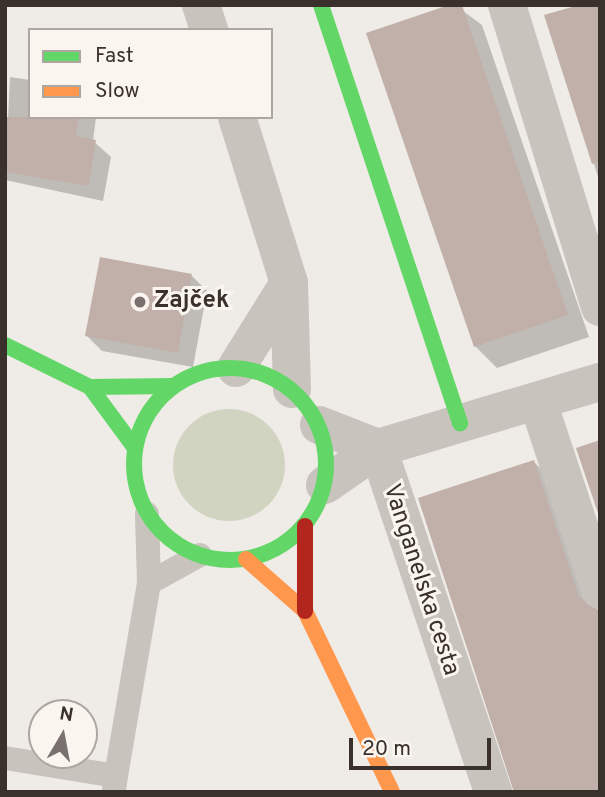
<!DOCTYPE html>
<meta charset="utf-8">
<style>
body{margin:0}
#map{position:relative;width:605px;height:797px;overflow:hidden;background:#efebe6;font-family:Overpass,sans-serif}
div>[style]{position:absolute}
.green>*{inset:0;background:#d1d4c1}
.round{border-radius:50%}
.shadow>*{inset:0;background:#0003}
.building>*{inset:0;background:#c1b0a9}
.lane>*{height:24px;margin:-12px;padding:0 12px;transform-origin:12px;border-radius:12px;background:#c9c3be}
.street>*{height:38px;margin:-19px;padding:0 19px;transform-origin:19px;border-radius:19px;background:#c9c3be}
.fast>*{height:16px;margin:-8px;padding:0 8px;transform-origin:8px;border-radius:8px;background:#63d668}
.fast>.ring{margin:-8px;padding:0;box-sizing:content-box;background:none;border:16px solid #63d668;border-radius:50%}
.slow>*{height:16px;margin:-8px;padding:0 8px;transform-origin:8px;border-radius:8px;background:#ff974d}
.jam>*{height:16px;margin:-8px;padding:0 8px;transform-origin:8px;border-radius:8px;background:#b3261e}
.dots>*{width:19px;height:19px;translate:-50% -50%;box-sizing:border-box;border:4px solid #faf5ef;border-radius:50%}
span{translate:-50% -50%;white-space:nowrap;text-align:center;line-height:1.15;-webkit-text-stroke:6px #faf5ef;paint-order:stroke}
.poi-label{font-size:24px;color:#3a302c;font-weight:700}
.left{translate:0 -50%;text-align:left}
.street-label{font-size:24px;color:#3a302c}
.frame{position:absolute;inset:0;border:7px solid #3a302c;pointer-events:none}
.legend{position:absolute;left:28px;top:28px;width:245px;height:91px;box-sizing:border-box;background:#faf5ef;border:2px solid #ada6a1;margin:0;padding:9px 12px;list-style:none;font-size:21px;color:#3a302c}
.legend li{display:flex;align-items:center;gap:14px;height:35px}
.legend b{width:35px;border:2px solid #ada6a1}
.north{position:absolute;left:28px;top:699px;width:70px;height:70px;box-sizing:border-box;background:#faf5ef;border:2px solid #ada6a1;border-radius:50%;rotate:10deg;font-size:19px;font-weight:700;line-height:28px;text-align:center;color:#3a302c}
.north::after{content:'';display:block;margin:auto;width:24px;height:32px;background:#79716d;clip-path:polygon(50% 0,100% 100%,50% 72%,0 100%)}
.scale{position:absolute;left:349px;top:738px;width:142px;height:32px;box-sizing:border-box;border:4px solid #3a302c;border-top:0;padding-left:9px;font-size:21px;line-height:24px;white-space:nowrap;color:#3a302c;-webkit-text-stroke:5px #faf5ef;paint-order:stroke}
</style>
<div id="map">
<div class="green">
<div class="round" style="left:173px;top:409px;width:112px;height:112px"></div>
</div>
<div class="shadow">
<div style="clip-path:polygon(455px 5px,482px 25px,589px 337px,497px 368px,475px 346px)"></div>
<div style="clip-path:polygon(600px 5px,600px 183px,546px 16px)"></div>
<div style="clip-path:polygon(10px 77px,30px 80px,30px 117px,96px 117px,93px 141px,111px 157px,103px 201px,5px 180px)"></div>
<div style="clip-path:polygon(192px 276px,207px 291px,193px 367px,102px 351px,87px 336px)"></div>
<div style="clip-path:polygon(534px 462px,556px 484px,597px 611px,600px 792px,514px 792px,420px 499px)"></div>
</div>
<div class="building">
<div style="clip-path:polygon(449px 5px,462px 5px,568px 315px,474px 347px,366px 33px)"></div>
<div style="clip-path:polygon(579px 5px,600px 5px,600px 162px,592px 164px,544px 15px)"></div>
<div style="clip-path:polygon(5px 117px,79px 117px,76px 136px,96px 140px,89px 186px,5px 172px)"></div>
<div style="clip-path:polygon(100px 257px,192px 274px,178px 353px,85px 336px)"></div>
<div style="clip-path:polygon(600px 440px,600px 519px,576px 448px)"></div>
<div style="clip-path:polygon(534px 460px,579px 597px,600px 611px,600px 792px,514px 792px,418px 498px)"></div>
</div>
<div class="lane">
<div style="left:149px;top:583px;width:58px;rotate:-28.8deg"></div>
<div style="left:5px;top:758px;width:112px;rotate:9.2deg"></div>
<div style="left:116px;top:776px;width:15px;rotate:98deg"></div>
<div style="left:116px;top:776px;width:196px;rotate:-80.3deg"></div>
<div style="left:149px;top:583px;width:69px;rotate:-91.7deg"></div>
</div>
<div class="street">
<div style="left:201px;top:5px;width:26px;rotate:72deg"></div>
<div style="left:507px;top:5px;width:316px;rotate:72.9deg"></div>
<div style="left:237px;top:117px;width:174px;rotate:72.6deg"></div>
<div style="left:289px;top:283px;width:106px;rotate:88.4deg"></div>
<div style="left:236px;top:368px;width:100px;rotate:-58.1deg"></div>
<div style="left:538px;top:402px;width:198px;rotate:71.7deg"></div>
<div style="left:319px;top:425px;width:63px;rotate:21.3deg"></div>
<div style="left:378px;top:448px;width:363px;rotate:71.5deg"></div>
<div style="left:325px;top:485px;width:65px;rotate:-34.9deg"></div>
<div style="left:378px;top:448px;width:232px;rotate:-16.6deg"></div>
</div>
<div class="fast">
<div style="left:321px;top:5px;width:441px;rotate:71.6deg"></div>
<div style="left:5px;top:345px;width:95px;rotate:26.3deg"></div>
<div style="left:90px;top:387px;width:83px;rotate:-0.7deg"></div>
<div class="ring" style="left:134px;top:368px;width:176px;height:176px"></div>
<div style="left:90px;top:387px;width:76px;rotate:53.6deg"></div>
</div>
<div class="slow">
<div style="left:246px;top:559px;width:79px;rotate:41.4deg"></div>
<div style="left:305px;top:611px;width:201px;rotate:64.3deg"></div>
</div>
<div class="jam">
<div style="left:305px;top:526px;width:85px;rotate:90deg"></div>
</div>
<div class="dots">
<div style="left:140px;top:302px;background:#79716d"></div>
</div>
<div class="poi-label">
<span class="left" style="left:154px;top:302px">Zajček</span>
</div>
<div class="street-label">
<span style="left:420px;top:580px;rotate:72deg">Vanganelska cesta</span>
</div>
<div class="frame"></div>
<ul class="legend">
<li><b style="height:9px;background:#63d668"></b>Fast</li>
<li><b style="height:9px;background:#ff974d"></b>Slow</li>
</ul>
<div class="north">N</div>
<div class="scale">20 m</div>
</div>
